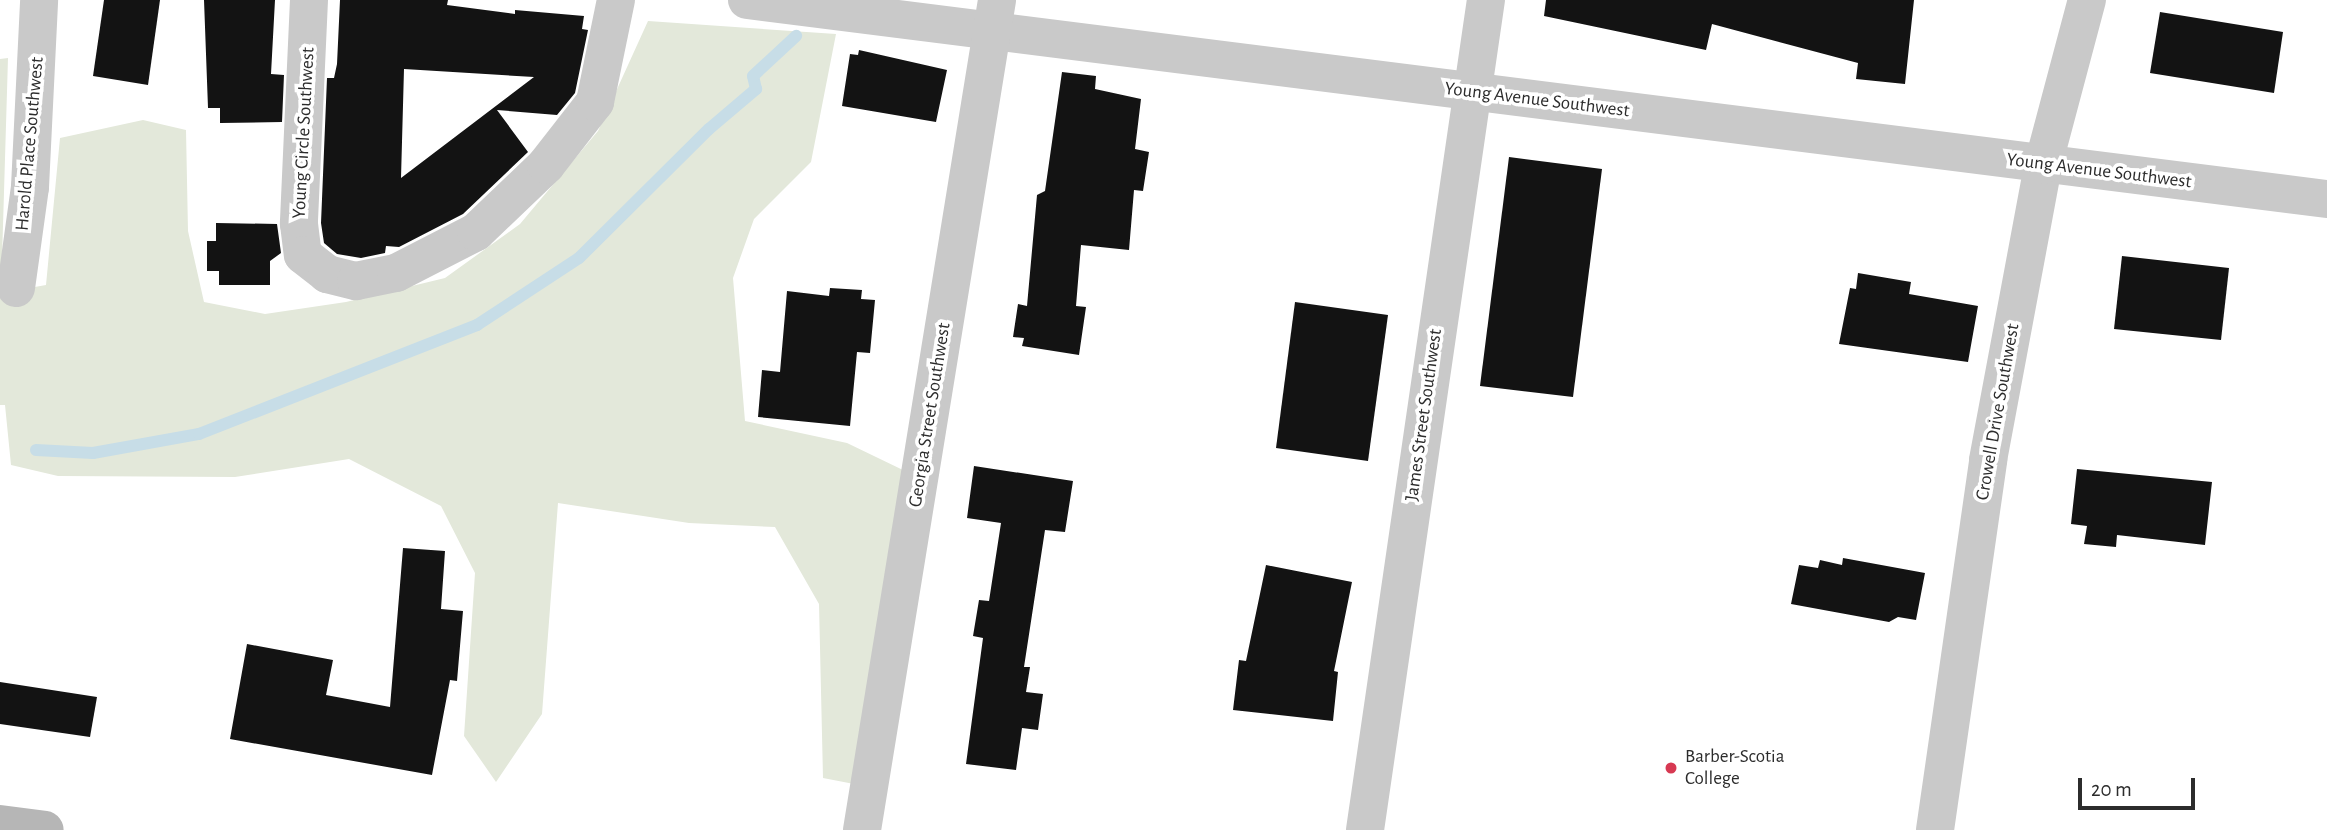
<!DOCTYPE html>
<style>
body{margin:0}
#map{position:relative;width:2327px;height:830px;overflow:hidden;background:#fff;font-family:"Alegreya Sans",sans-serif}
div>[style]{position:absolute}
.green>*{inset:0;background:#e3e8da}
.stream>*{height:12px;margin:-6px;padding:0 6px;transform-origin:6px;border-radius:6px;background:#c7dde7}
.building>*{inset:0;background:#131313}
.street>*{height:38px;margin:-19px;padding:0 19px;transform-origin:19px;border-radius:19px;background:#c9c9c9}
.secondary>*{height:38px;margin:-19px;padding:0 19px;transform-origin:19px;border-radius:19px;background:#b6b6b6}
.dots>*{width:19px;height:19px;translate:-50% -50%;box-sizing:border-box;border:4px solid #fff;border-radius:50%}
span{translate:-50% -50%;white-space:nowrap;text-align:center;line-height:1.15;-webkit-text-stroke:7px #fff;paint-order:stroke}
.street-label{font-size:19px;color:#2c2c2c}
.poi-label{font-size:19px;color:#2c2c2c}
.left{translate:0 -50%;text-align:left}
.scale{position:absolute;left:2078px;top:778px;width:117px;height:32px;box-sizing:border-box;border:4px solid #2c2c2c;border-top:0;padding-left:9px;font-size:21px;line-height:24px;white-space:nowrap;color:#2c2c2c;-webkit-text-stroke:5px #fff;paint-order:stroke}
</style>
<div id="map">
<div class="green">
<div style="clip-path:polygon(648px 21px,836px 34px,811px 162px,754px 219px,733px 278px,745px 421px,847px 443px,905px 471px,854px 784px,823px 778px,819px 604px,775px 527px,689px 523px,558px 503px,542px 714px,496px 782px,464px 736px,475px 573px,441px 506px,349px 459px,235px 477px,58px 476px,11px 465px,5px 405px,0 405px,0 59px,8px 58px,1px 293px,46px 285px,60px 138px,143px 120px,186px 130px,188px 231px,204px 302px,265px 314px,346px 302px,445px 278px,520px 224px,598px 131px)"></div>
</div>
<div class="stream">
<div style="left:36px;top:450px;width:57px;rotate:3deg"></div>
<div style="left:93px;top:453px;width:108px;rotate:-10.2deg"></div>
<div style="left:199px;top:434px;width:299px;rotate:-21.4deg"></div>
<div style="left:477px;top:325px;width:122px;rotate:-33.3deg"></div>
<div style="left:579px;top:258px;width:183px;rotate:-44.8deg"></div>
<div style="left:709px;top:129px;width:62px;rotate:-40.4deg"></div>
<div style="left:756px;top:89px;width:13px;rotate:-103deg"></div>
<div style="left:753px;top:76px;width:59px;rotate:-42.9deg"></div>
</div>
<div class="building">
<div style="clip-path:polygon(104px 0,160px 0,148px 85px,93px 76px)"></div>
<div style="clip-path:polygon(204px 0,275px 0,271px 74px,284px 75px,282px 122px,220px 123px,220px 108px,208px 108px)"></div>
<div style="clip-path:polygon(evenodd,340px 0,448px 0,447px 5px,515px 14px,515px 10px,584px 16px,582px 29px,588px 30px,575px 93px,557px 115px,497px 110px,528px 152px,463px 214px,399px 247px,386px 246px,385px 253px,361px 258px,337px 254px,324px 243px,321px 223px,327px 78px,334px 78px,337px 64px,340px 0,404px 69px,534px 77px,401px 178px,404px 69px)"></div>
<div style="clip-path:polygon(1546px 0,1914px 0,1905px 84px,1856px 79px,1858px 63px,1712px 24px,1706px 50px,1544px 16px)"></div>
<div style="clip-path:polygon(2160px 12px,2283px 32px,2274px 93px,2150px 73px)"></div>
<div style="clip-path:polygon(859px 50px,947px 70px,936px 122px,842px 106px,850px 54px,858px 55px)"></div>
<div style="clip-path:polygon(1062px 72px,1096px 76px,1095px 89px,1141px 99px,1135px 149px,1149px 152px,1143px 191px,1134px 190px,1129px 250px,1081px 245px,1076px 306px,1086px 307px,1079px 355px,1022px 346px,1024px 338px,1013px 337px,1018px 304px,1027px 306px,1037px 195px,1045px 191px)"></div>
<div style="clip-path:polygon(1509px 157px,1602px 169px,1573px 397px,1480px 386px)"></div>
<div style="clip-path:polygon(216px 223px,277px 224px,281px 253px,270px 261px,270px 285px,219px 285px,219px 271px,207px 271px,207px 241px,216px 241px)"></div>
<div style="clip-path:polygon(2122px 256px,2229px 268px,2221px 340px,2114px 329px)"></div>
<div style="clip-path:polygon(1858px 273px,1911px 282px,1909px 294px,1978px 306px,1968px 362px,1839px 344px,1850px 288px,1856px 289px)"></div>
<div style="clip-path:polygon(830px 288px,862px 290px,861px 299px,875px 300px,870px 353px,857px 352px,850px 426px,758px 417px,762px 370px,780px 372px,787px 291px,829px 296px)"></div>
<div style="clip-path:polygon(1295px 302px,1388px 315px,1368px 461px,1276px 448px)"></div>
<div style="clip-path:polygon(974px 466px,1073px 481px,1065px 532px,1045px 530px,1024px 667px,1030px 667px,1026px 692px,1043px 694px,1038px 730px,1022px 728px,1016px 770px,966px 764px,983px 638px,973px 636px,979px 600px,989px 601px,1001px 523px,967px 518px)"></div>
<div style="clip-path:polygon(2077px 469px,2212px 482px,2205px 545px,2117px 535px,2116px 547px,2084px 544px,2087px 526px,2071px 524px)"></div>
<div style="clip-path:polygon(403px 548px,445px 551px,441px 609px,463px 611px,457px 681px,450px 680px,432px 775px,230px 739px,247px 644px,333px 660px,326px 695px,390px 707px)"></div>
<div style="clip-path:polygon(1843px 558px,1925px 573px,1916px 620px,1898px 617px,1889px 622px,1791px 604px,1799px 565px,1818px 568px,1820px 560px,1842px 565px)"></div>
<div style="clip-path:polygon(1266px 565px,1352px 582px,1334px 671px,1338px 672px,1333px 721px,1233px 710px,1239px 660px,1246px 661px)"></div>
<div style="clip-path:polygon(0 682px,97px 697px,90px 737px,0 724px)"></div>
</div>
<div class="street">
<div style="left:309px;top:0;width:224px;rotate:92.6deg"></div>
<div style="left:299px;top:224px;width:31px;rotate:83deg"></div>
<div style="left:303px;top:255px;width:31px;rotate:38deg"></div>
<div style="left:327px;top:274px;width:30px;rotate:14deg"></div>
<div style="left:356px;top:281px;width:41px;rotate:-11.3deg"></div>
<div style="left:396px;top:273px;width:90px;rotate:-27.1deg"></div>
<div style="left:476px;top:232px;width:97px;rotate:-43.7deg"></div>
<div style="left:546px;top:165px;width:80px;rotate:-52.1deg"></div>
<div style="left:595px;top:102px;width:104px;rotate:-78.4deg"></div>
<div style="left:747px;top:0;width:1592px;rotate:7.18deg"></div>
<div style="left:16px;top:288px;width:102px;rotate:-82.1deg"></div>
<div style="left:30px;top:187px;width:187px;rotate:-87.2deg"></div>
<div style="left:862px;top:830px;width:841px;rotate:-80.76deg"></div>
<div style="left:1365px;top:830px;width:839px;rotate:-81.71deg"></div>
<div style="left:1935px;top:830px;width:374px;rotate:-81.8deg"></div>
<div style="left:1988px;top:460px;width:300px;rotate:-79.4deg"></div>
<div style="left:2043px;top:165px;width:171px;rotate:-75.1deg"></div>
</div>
<div class="secondary">
<div style="left:0;top:824px;width:45px;rotate:7.6deg"></div>
</div>
<div class="dots">
<div style="left:1671px;top:768px;background:#d73952"></div>
</div>
<div class="street-label">
<span style="left:1537px;top:100px;rotate:7deg">Young Avenue Southwest</span>
<span style="left:304px;top:133px;rotate:-87deg">Young Circle Southwest</span>
<span style="left:30px;top:144px;rotate:-85deg">Harold Place Southwest</span>
<span style="left:2099px;top:171px;rotate:7deg">Young Avenue Southwest</span>
<span style="left:1998px;top:412px;rotate:-80deg">Crowell Drive Southwest</span>
<span style="left:930px;top:415px;rotate:-81deg">Georgia Street Southwest</span>
<span style="left:1424px;top:415px;rotate:-82deg">James Street Southwest</span>
</div>
<div class="poi-label">
<span class="left" style="left:1685px;top:768px">Barber-Scotia<br>College</span>
</div>
<div class="scale">20 m</div>
</div>
